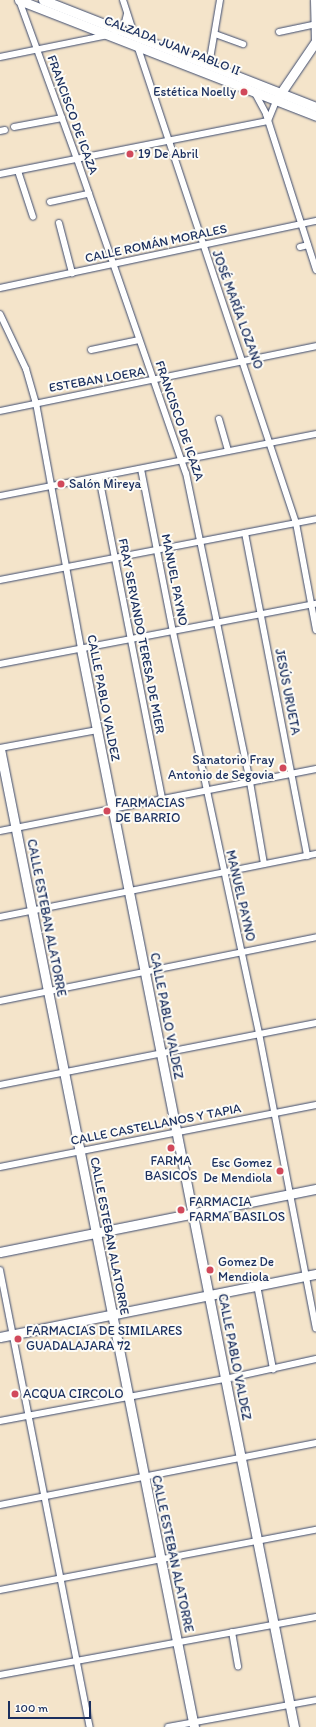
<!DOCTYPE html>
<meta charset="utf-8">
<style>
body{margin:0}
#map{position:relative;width:316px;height:1727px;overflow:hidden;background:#f4e4ca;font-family:Itim,sans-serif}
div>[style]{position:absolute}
.roads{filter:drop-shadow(0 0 1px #3c4a6e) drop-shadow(0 0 1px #3c4a6e)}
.street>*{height:6px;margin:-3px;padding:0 3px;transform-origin:3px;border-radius:3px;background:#fff}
.secondary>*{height:9px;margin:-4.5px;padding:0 4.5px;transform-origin:4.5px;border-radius:4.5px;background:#fff}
.dots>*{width:11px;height:11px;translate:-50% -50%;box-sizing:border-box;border:2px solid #fdfcf7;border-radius:50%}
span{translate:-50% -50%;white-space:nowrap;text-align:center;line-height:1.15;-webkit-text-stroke:4px #fdfcf7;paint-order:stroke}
.street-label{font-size:13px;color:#1b2f5e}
.poi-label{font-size:13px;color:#1b2f5e}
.right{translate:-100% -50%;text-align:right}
.left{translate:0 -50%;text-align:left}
.scale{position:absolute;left:8px;top:1701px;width:83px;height:18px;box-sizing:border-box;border:2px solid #1b2f5e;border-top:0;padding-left:5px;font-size:12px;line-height:14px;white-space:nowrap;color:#1b2f5e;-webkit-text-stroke:3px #fdfcf7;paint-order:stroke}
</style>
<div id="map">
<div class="roads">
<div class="street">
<div style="left:19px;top:0;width:169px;rotate:70deg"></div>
<div style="left:77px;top:159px;width:332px;rotate:70.9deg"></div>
<div style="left:186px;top:473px;width:316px;rotate:78.3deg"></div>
<div style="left:250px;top:782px;width:83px;rotate:80.3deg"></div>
<div style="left:123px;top:0;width:39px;rotate:72deg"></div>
<div style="left:116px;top:32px;width:13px;rotate:-48deg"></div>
<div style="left:125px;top:22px;width:8px;rotate:-76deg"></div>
<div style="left:279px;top:32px;width:38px;rotate:-12deg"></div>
<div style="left:215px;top:34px;width:30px;rotate:20deg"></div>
<div style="left:137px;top:45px;width:504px;rotate:71.6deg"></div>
<div style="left:296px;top:523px;width:109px;rotate:79.4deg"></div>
<div style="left:0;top:57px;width:110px;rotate:-11.5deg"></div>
<div style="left:209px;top:65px;width:66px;rotate:-80.4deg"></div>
<div style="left:255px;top:93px;width:24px;rotate:62deg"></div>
<div style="left:266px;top:114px;width:164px;rotate:72.2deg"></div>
<div style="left:268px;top:121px;width:22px;rotate:-68deg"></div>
<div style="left:14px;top:127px;width:49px;rotate:-10.6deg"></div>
<div style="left:0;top:131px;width:5px;rotate:-11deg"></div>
<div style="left:18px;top:171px;width:48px;rotate:71.9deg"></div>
<div style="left:0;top:174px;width:273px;rotate:-11.2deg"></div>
<div style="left:50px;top:202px;width:40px;rotate:-12deg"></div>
<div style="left:59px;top:223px;width:52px;rotate:75.4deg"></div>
<div style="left:300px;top:247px;width:8px;rotate:-14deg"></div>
<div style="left:0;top:288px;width:323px;rotate:-12deg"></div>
<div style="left:0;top:314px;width:61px;rotate:64.7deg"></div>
<div style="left:26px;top:369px;width:35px;rotate:74deg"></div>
<div style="left:36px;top:403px;width:250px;rotate:79.6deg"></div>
<div style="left:91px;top:350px;width:49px;rotate:-11.8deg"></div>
<div style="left:0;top:411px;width:323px;rotate:-11.6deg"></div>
<div style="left:219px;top:419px;width:33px;rotate:74deg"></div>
<div style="left:141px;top:469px;width:166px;rotate:78.9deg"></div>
<div style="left:173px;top:632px;width:410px;rotate:77.9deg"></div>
<div style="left:259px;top:1033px;width:301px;rotate:79.1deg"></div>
<div style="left:99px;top:477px;width:328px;rotate:78.9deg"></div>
<div style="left:0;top:496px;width:322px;rotate:-11.1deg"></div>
<div style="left:245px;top:533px;width:329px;rotate:79.1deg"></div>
<div style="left:0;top:580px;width:322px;rotate:-10.9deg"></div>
<div style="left:0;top:664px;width:322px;rotate:-10.8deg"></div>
<div style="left:0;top:748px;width:99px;rotate:-10.5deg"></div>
<div style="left:0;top:831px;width:322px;rotate:-11.1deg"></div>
<div style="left:0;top:917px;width:322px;rotate:-11.3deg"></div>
<div style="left:0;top:1001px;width:322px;rotate:-11.4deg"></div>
<div style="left:0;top:1085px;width:322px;rotate:-11.1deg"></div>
<div style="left:0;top:1167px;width:322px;rotate:-11.1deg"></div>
<div style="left:0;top:1270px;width:466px;rotate:78.9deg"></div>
<div style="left:257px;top:1285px;width:86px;rotate:79.2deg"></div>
<div style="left:0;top:1421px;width:229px;rotate:-10.6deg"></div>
<div style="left:225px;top:1379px;width:93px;rotate:-12.4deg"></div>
<div style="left:0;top:1505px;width:322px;rotate:-11.1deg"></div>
<div style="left:0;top:1590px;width:322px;rotate:-10.8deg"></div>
<div style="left:232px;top:1632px;width:35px;rotate:80deg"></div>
<div style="left:0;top:1675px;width:321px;rotate:-10.4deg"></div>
<div style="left:168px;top:1727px;width:150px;rotate:-10.3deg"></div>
</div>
<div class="secondary">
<div style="left:19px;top:0;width:319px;rotate:21.3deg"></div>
<div style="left:43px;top:0;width:293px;rotate:21.4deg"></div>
<div style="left:278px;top:97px;width:68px;rotate:-55.8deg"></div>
<div style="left:316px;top:41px;width:41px;rotate:-91.4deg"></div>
<div style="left:81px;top:649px;width:1099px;rotate:78.82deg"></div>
<div style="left:0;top:749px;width:997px;rotate:78.78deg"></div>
<div style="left:0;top:1252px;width:322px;rotate:-11.3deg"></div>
<div style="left:0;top:1337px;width:322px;rotate:-11.3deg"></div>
</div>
</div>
<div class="dots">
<div style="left:244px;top:92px;background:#d1495b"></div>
<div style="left:130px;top:154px;background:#d1495b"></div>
<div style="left:61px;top:484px;background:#d1495b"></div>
<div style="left:283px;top:768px;background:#d1495b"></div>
<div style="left:107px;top:811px;background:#d1495b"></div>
<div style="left:171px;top:1148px;background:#d1495b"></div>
<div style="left:280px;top:1171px;background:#d1495b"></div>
<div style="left:181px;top:1210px;background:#d1495b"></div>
<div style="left:210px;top:1270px;background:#d1495b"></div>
<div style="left:18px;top:1339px;background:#d1495b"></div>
<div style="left:15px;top:1394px;background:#d1495b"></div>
</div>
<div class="street-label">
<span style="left:172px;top:46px;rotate:21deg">CALZADA JUAN PABLO II</span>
<span style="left:72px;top:115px;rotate:70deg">FRANCISCO DE ICAZA</span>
<span style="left:156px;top:244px;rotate:-12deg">CALLE ROMÁN MORALES</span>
<span style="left:237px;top:310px;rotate:70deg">JOSÉ MARÍA LOZANO</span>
<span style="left:97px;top:380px;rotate:-10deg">ESTEBAN LOERA</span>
<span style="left:179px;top:421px;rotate:71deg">FRANCISCO DE ICAZA</span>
<span style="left:174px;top:580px;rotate:79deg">MANUEL PAYNO</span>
<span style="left:141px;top:636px;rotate:79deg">FRAY SERVANDO TERESA DE MIER</span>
<span style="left:287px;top:692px;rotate:79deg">JESÚS URUETA</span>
<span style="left:103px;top:698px;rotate:79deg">CALLE PABLO VALDEZ</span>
<span style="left:240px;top:896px;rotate:77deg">MANUEL PAYNO</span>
<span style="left:46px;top:918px;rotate:79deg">CALLE ESTEBAN ALATORRE</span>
<span style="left:166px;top:1016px;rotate:79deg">CALLE PABLO VALDEZ</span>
<span style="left:156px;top:1125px;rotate:-11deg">CALLE CASTELLANOS Y TAPIA</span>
<span style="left:109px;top:1236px;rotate:79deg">CALLE ESTEBAN ALATORRE</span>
<span style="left:234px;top:1357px;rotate:79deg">CALLE PABLO VALDEZ</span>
<span style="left:172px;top:1554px;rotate:78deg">CALLE ESTEBAN ALATORRE</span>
</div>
<div class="poi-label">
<span class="right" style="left:236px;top:92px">Estética Noelly</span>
<span class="left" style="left:138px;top:154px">19 De Abril</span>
<span class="left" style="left:69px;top:484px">Salón Mireya</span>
<span class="right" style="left:274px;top:768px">Sanatorio Fray<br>Antonio de Segovia</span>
<span class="left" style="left:115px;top:811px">FARMACIAS<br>DE BARRIO</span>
<span style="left:171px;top:1169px">FARMA<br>BASICOS</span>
<span class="right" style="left:272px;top:1171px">Esc Gomez<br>De Mendiola</span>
<span class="left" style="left:189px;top:1210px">FARMACIA<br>FARMA BASILOS</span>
<span class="left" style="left:218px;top:1270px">Gomez De<br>Mendiola</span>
<span class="left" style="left:26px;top:1339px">FARMACIAS DE SIMILARES<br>GUADALAJARA 72</span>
<span class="left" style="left:23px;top:1394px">ACQUA CIRCOLO</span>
</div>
<div class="scale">100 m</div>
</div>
